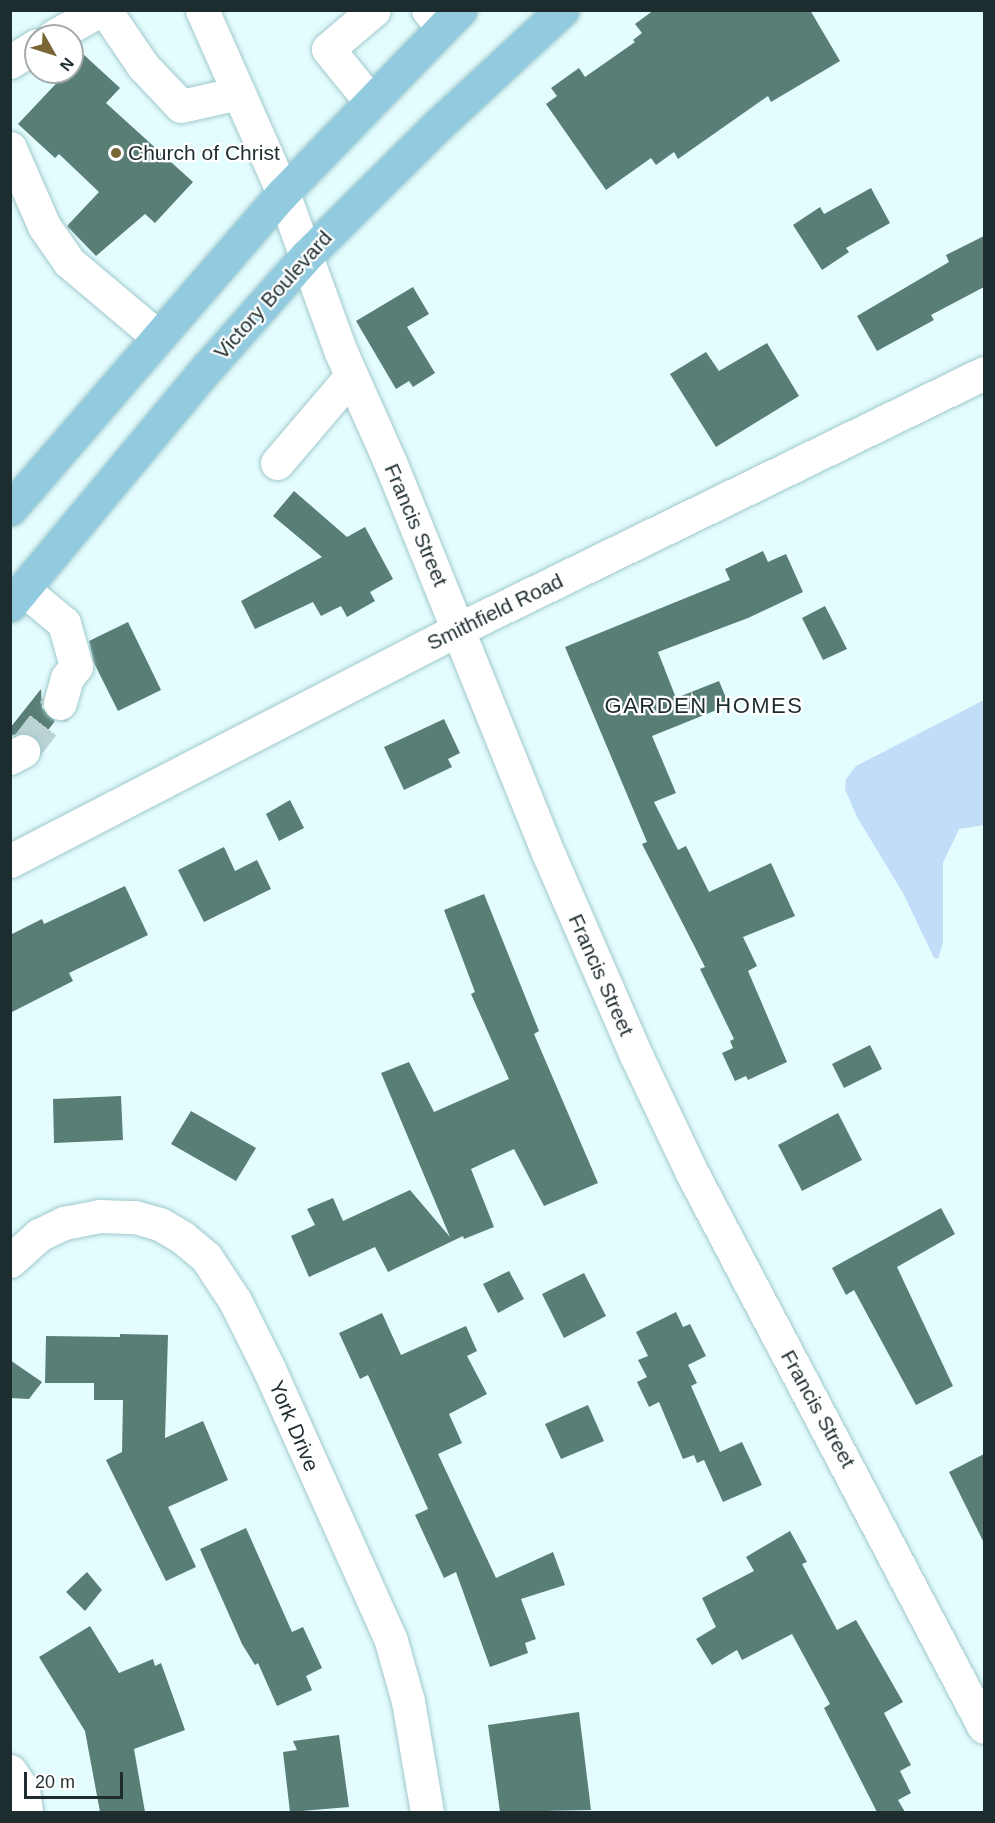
<!DOCTYPE html>
<style>
body{margin:0}
#map{position:relative;width:995px;height:1823px;overflow:hidden;background:#e3fcfe;font-family:Arial,sans-serif}
div>[style]{position:absolute}
.water>*{inset:0;background:#c2ddf8}
.building>*{inset:0;background:#597e76}
.minor-tunnel>*{height:33px;margin-top:-16.5px;transform-origin:0;background:repeating-linear-gradient(90deg,#bbd3d5 0 33px,transparent 0 49px)}
.roads{filter:drop-shadow(0 0 2px #a0c9cc) drop-shadow(0 0 2px #a0c9cc)}
.minor>*{height:33px;margin:-16.5px;padding:0 16.5px;transform-origin:16.5px;border-radius:16.5px;background:#fff}
.major>*{height:33px;margin:-16.5px;padding:0 16.5px;transform-origin:16.5px;border-radius:16.5px;background:#92cbe0}
.dots>*{width:16px;height:16px;translate:-50% -50%;box-sizing:border-box;border:3px solid #fff;border-radius:50%}
span{translate:-50% -50%;white-space:nowrap;text-align:center;line-height:1.15;-webkit-text-stroke:4.5px #fff;paint-order:stroke}
.poi-label{font-size:21px;color:#1d2d2f}
.left{translate:0 -50%;text-align:left}
.street-label{font-size:21px;color:#1d2d2f}
.neighbourhood-label{font-size:22px;color:#1d2d2f;letter-spacing:1.5px}
.frame{position:absolute;inset:0;border:12px solid #1d2d2f;pointer-events:none}
.north{position:absolute;left:24px;top:24px;width:60px;height:60px;box-sizing:border-box;background:#fff;border:2px solid #a5abac;border-radius:50%;rotate:129deg;font-size:16px;font-weight:700;line-height:24px;text-align:center;color:#1d2d2f}
.north::after{content:'';display:block;margin:auto;width:21px;height:27px;background:#796634;clip-path:polygon(50% 0,100% 100%,50% 72%,0 100%)}
.scale{position:absolute;left:24px;top:1772px;width:99px;height:27px;box-sizing:border-box;border:3px solid #1d2d2f;border-top:0;padding-left:8px;font-size:18px;line-height:21px;white-space:nowrap;color:#1d2d2f;-webkit-text-stroke:4px #fff;paint-order:stroke}
</style>
<div id="map">
<div class="water">
<div style="clip-path:polygon(984px 700px,984px 825px,959px 829px,943px 863px,943px 943px,938px 959px,934px 958px,903px 893px,857px 817px,845px 789px,846px 779px,856px 766px)"></div>
</div>
<div class="building">
<div style="clip-path:polygon(654px 10px,810px 10px,840px 61px,771px 102px,768px 96px,678px 159px,674px 152px,656px 165px,651px 158px,606px 190px,546px 104px,557px 96px,551px 88px,579px 68px,585px 77px,635px 42px,633px 40px,642px 33px,635px 24px)"></div>
<div style="clip-path:polygon(83px 54px,120px 88px,106px 103px,193px 182px,155px 223px,145px 214px,96px 256px,67px 226px,99px 192px,59px 154px,55px 158px,18px 124px,67px 72px,72px 72px,72px 66px)"></div>
<div style="clip-path:polygon(871px 188px,890px 223px,846px 248px,849px 252px,822px 270px,793px 225px,820px 207px,824px 214px)"></div>
<div style="clip-path:polygon(984px 236px,984px 287px,931px 315px,934px 320px,877px 351px,857px 316px,949px 262px,946px 255px)"></div>
<div style="clip-path:polygon(413px 287px,429px 314px,407px 327px,435px 373px,413px 387px,409px 381px,396px 389px,356px 321px)"></div>
<div style="clip-path:polygon(767px 343px,799px 396px,716px 447px,670px 374px,706px 352px,719px 371px)"></div>
<div style="clip-path:polygon(294px 491px,347px 537px,365px 527px,393px 579px,370px 592px,375px 601px,347px 617px,341px 606px,321px 616px,313px 602px,255px 629px,241px 601px,322px 557px,273px 516px)"></div>
<div style="clip-path:polygon(763px 551px,768px 562px,786px 554px,803px 592px,748px 618px,658px 652px,676px 698px,719px 681px,729px 705px,652px 736px,676px 793px,654px 802px,678px 850px,686px 846px,709px 892px,771px 863px,795px 916px,743px 937px,757px 966px,748px 971px,787px 1062px,748px 1080px,746px 1076px,735px 1081px,722px 1053px,733px 1048px,730px 1041px,734px 1039px,700px 969px,705px 967px,642px 844px,647px 842px,565px 647px,730px 580px,725px 569px)"></div>
<div style="clip-path:polygon(825px 606px,847px 649px,823px 660px,802px 618px)"></div>
<div style="clip-path:polygon(128px 622px,161px 690px,118px 711px,94px 663px,89px 641px)"></div>
<div style="clip-path:polygon(41px 689px,42px 708px,55px 721px,39px 742px,24px 732px,10px 736px,10px 728px)"></div>
<div style="clip-path:polygon(444px 719px,460px 753px,448px 759px,452px 767px,404px 790px,384px 747px)"></div>
<div style="clip-path:polygon(290px 800px,304px 828px,279px 841px,266px 814px)"></div>
<div style="clip-path:polygon(224px 847px,235px 871px,257px 860px,271px 889px,204px 922px,178px 870px)"></div>
<div style="clip-path:polygon(125px 886px,148px 935px,69px 973px,73px 981px,10px 1013px,10px 935px,42px 919px,44px 924px)"></div>
<div style="clip-path:polygon(484px 894px,539px 1031px,534px 1034px,598px 1183px,544px 1206px,514px 1149px,471px 1169px,494px 1227px,464px 1239px,463px 1236px,388px 1272px,375px 1247px,309px 1277px,291px 1236px,315px 1225px,307px 1209px,333px 1198px,343px 1221px,410px 1190px,450px 1237px,381px 1073px,409px 1062px,434px 1112px,509px 1079px,471px 994px,475px 992px,444px 910px)"></div>
<div style="clip-path:polygon(870px 1045px,882px 1069px,844px 1088px,832px 1064px)"></div>
<div style="clip-path:polygon(121px 1096px,123px 1140px,54px 1143px,53px 1099px)"></div>
<div style="clip-path:polygon(191px 1111px,256px 1148px,236px 1181px,171px 1144px)"></div>
<div style="clip-path:polygon(838px 1113px,862px 1160px,802px 1191px,778px 1145px)"></div>
<div style="clip-path:polygon(941px 1208px,955px 1234px,897px 1267px,953px 1386px,916px 1405px,854px 1290px,846px 1295px,832px 1268px)"></div>
<div style="clip-path:polygon(509px 1271px,524px 1299px,498px 1313px,483px 1284px)"></div>
<div style="clip-path:polygon(584px 1273px,606px 1316px,564px 1338px,542px 1294px)"></div>
<div style="clip-path:polygon(676px 1312px,683px 1327px,690px 1324px,706px 1356px,688px 1365px,697px 1383px,691px 1386px,720px 1452px,742px 1442px,762px 1485px,723px 1502px,704px 1460px,697px 1463px,694px 1455px,683px 1459px,659px 1402px,649px 1407px,637px 1382px,647px 1377px,638px 1360px,648px 1356px,636px 1332px)"></div>
<div style="clip-path:polygon(382px 1313px,401px 1355px,466px 1326px,477px 1351px,467px 1356px,487px 1394px,449px 1414px,462px 1443px,438px 1454px,496px 1578px,553px 1552px,565px 1585px,521px 1599px,536px 1639px,525px 1643px,528px 1653px,490px 1667px,456px 1572px,444px 1578px,415px 1515px,428px 1509px,368px 1375px,360px 1379px,339px 1333px)"></div>
<div style="clip-path:polygon(120px 1334px,168px 1335px,165px 1438px,203px 1421px,228px 1480px,168px 1507px,196px 1567px,166px 1581px,106px 1460px,122px 1452px,123px 1400px,94px 1400px,94px 1383px,45px 1383px,46px 1336px,120px 1337px)"></div>
<div style="clip-path:polygon(10px 1360px,42px 1382px,29px 1399px,10px 1398px)"></div>
<div style="clip-path:polygon(588px 1405px,604px 1441px,561px 1459px,545px 1424px)"></div>
<div style="clip-path:polygon(984px 1454px,984px 1543px,949px 1472px)"></div>
<div style="clip-path:polygon(246px 1528px,292px 1632px,303px 1627px,322px 1668px,306px 1676px,312px 1690px,277px 1706px,258px 1663px,255px 1665px,242px 1644px,200px 1549px)"></div>
<div style="clip-path:polygon(790px 1531px,807px 1562px,802px 1564px,837px 1630px,856px 1620px,903px 1702px,884px 1713px,911px 1765px,900px 1771px,911px 1793px,898px 1800px,905px 1812px,877px 1812px,824px 1708px,830px 1704px,792px 1634px,742px 1660px,737px 1650px,712px 1665px,696px 1639px,716px 1627px,702px 1598px,754px 1571px,746px 1557px)"></div>
<div style="clip-path:polygon(87px 1572px,102px 1590px,85px 1611px,66px 1592px)"></div>
<div style="clip-path:polygon(90px 1626px,119px 1673px,153px 1659px,155px 1666px,161px 1663px,185px 1730px,134px 1749px,145px 1812px,100px 1812px,85px 1731px,39px 1657px)"></div>
<div style="clip-path:polygon(579px 1712px,591px 1810px,500px 1812px,488px 1725px)"></div>
<div style="clip-path:polygon(339px 1735px,349px 1807px,290px 1812px,283px 1752px,297px 1750px,293px 1741px)"></div>
</div>
<div class="minor-tunnel">
<div style="left:23px;top:751px;width:61px;rotate:-52.4deg"></div>
</div>
<div class="roads">
<div class="minor">
<div style="left:105px;top:10px;width:68px;rotate:55.8deg"></div>
<div style="left:143px;top:66px;width:55px;rotate:46.5deg"></div>
<div style="left:181px;top:106px;width:59px;rotate:-12.6deg"></div>
<div style="left:202px;top:10px;width:200px;rotate:66.1deg"></div>
<div style="left:283px;top:193px;width:169px;rotate:70deg"></div>
<div style="left:341px;top:352px;width:120px;rotate:66deg"></div>
<div style="left:390px;top:462px;width:424px;rotate:68deg"></div>
<div style="left:549px;top:855px;width:218px;rotate:66.5deg"></div>
<div style="left:636px;top:1055px;width:131px;rotate:64.6deg"></div>
<div style="left:692px;top:1173px;width:626px;rotate:62.21deg"></div>
<div style="left:428px;top:10px;width:23px;rotate:50deg"></div>
<div style="left:54px;top:36px;width:53px;rotate:-29.5deg"></div>
<div style="left:10px;top:62px;width:31px;rotate:-32deg"></div>
<div style="left:371px;top:102px;width:68px;rotate:-129.1deg"></div>
<div style="left:328px;top:49px;width:60px;rotate:-40.3deg"></div>
<div style="left:10px;top:148px;width:85px;rotate:66.4deg"></div>
<div style="left:44px;top:226px;width:44px;rotate:55.2deg"></div>
<div style="left:69px;top:262px;width:115px;rotate:40.1deg"></div>
<div style="left:277px;top:463px;width:114px;rotate:-49.6deg"></div>
<div style="left:23px;top:589px;width:53px;rotate:39.7deg"></div>
<div style="left:64px;top:623px;width:45px;rotate:74.4deg"></div>
<div style="left:76px;top:666px;width:15px;rotate:127deg"></div>
<div style="left:67px;top:678px;width:26px;rotate:106deg"></div>
<div style="left:10px;top:758px;width:15px;rotate:-28deg"></div>
<div style="left:10px;top:861px;width:505px;rotate:-27.33deg"></div>
<div style="left:459px;top:629px;width:584px;rotate:-25.99deg"></div>
<div style="left:10px;top:1261px;width:39px;rotate:-42deg"></div>
<div style="left:39px;top:1235px;width:28px;rotate:-26deg"></div>
<div style="left:64px;top:1223px;width:36px;rotate:-11deg"></div>
<div style="left:99px;top:1216px;width:36px;rotate:2deg"></div>
<div style="left:135px;top:1217px;width:26px;rotate:16deg"></div>
<div style="left:160px;top:1224px;width:26px;rotate:31deg"></div>
<div style="left:182px;top:1237px;width:31px;rotate:40deg"></div>
<div style="left:206px;top:1257px;width:53px;rotate:56.6deg"></div>
<div style="left:235px;top:1301px;width:76px;rotate:63.4deg"></div>
<div style="left:269px;top:1369px;width:298px;rotate:65.8deg"></div>
<div style="left:391px;top:1641px;width:62px;rotate:74.2deg"></div>
<div style="left:408px;top:1701px;width:113px;rotate:80.3deg"></div>
<div style="left:10px;top:1771px;width:23px;rotate:56deg"></div>
<div style="left:23px;top:1790px;width:22px;rotate:82deg"></div>
</div>
<div class="major">
<div style="left:10px;top:509px;width:418px;rotate:-49.2deg"></div>
<div style="left:283px;top:193px;width:255px;rotate:-46deg"></div>
<div style="left:10px;top:605px;width:308px;rotate:-50.3deg"></div>
<div style="left:207px;top:368px;width:149px;rotate:-48.5deg"></div>
<div style="left:306px;top:256px;width:186px;rotate:-44.8deg"></div>
<div style="left:438px;top:125px;width:169px;rotate:-42.8deg"></div>
</div>
</div>
<div class="dots">
<div style="left:116px;top:153px;background:#796634"></div>
</div>
<div class="poi-label">
<span class="left" style="left:128px;top:153px">Church of Christ</span>
</div>
<div class="street-label">
<span style="left:273px;top:295px;rotate:-48deg">Victory Boulevard</span>
<span style="left:416px;top:525px;rotate:67deg">Francis Street</span>
<span style="left:495px;top:612px;rotate:-26deg">Smithfield Road</span>
<span style="left:601px;top:975px;rotate:66deg">Francis Street</span>
<span style="left:818px;top:1409px;rotate:61deg">Francis Street</span>
<span style="left:294px;top:1426px;rotate:67deg">York Drive</span>
</div>
<div class="neighbourhood-label">
<span style="left:704px;top:706px">GARDEN HOMES</span>
</div>
<div class="frame"></div>
<div class="north">N</div>
<div class="scale">20 m</div>
</div>
